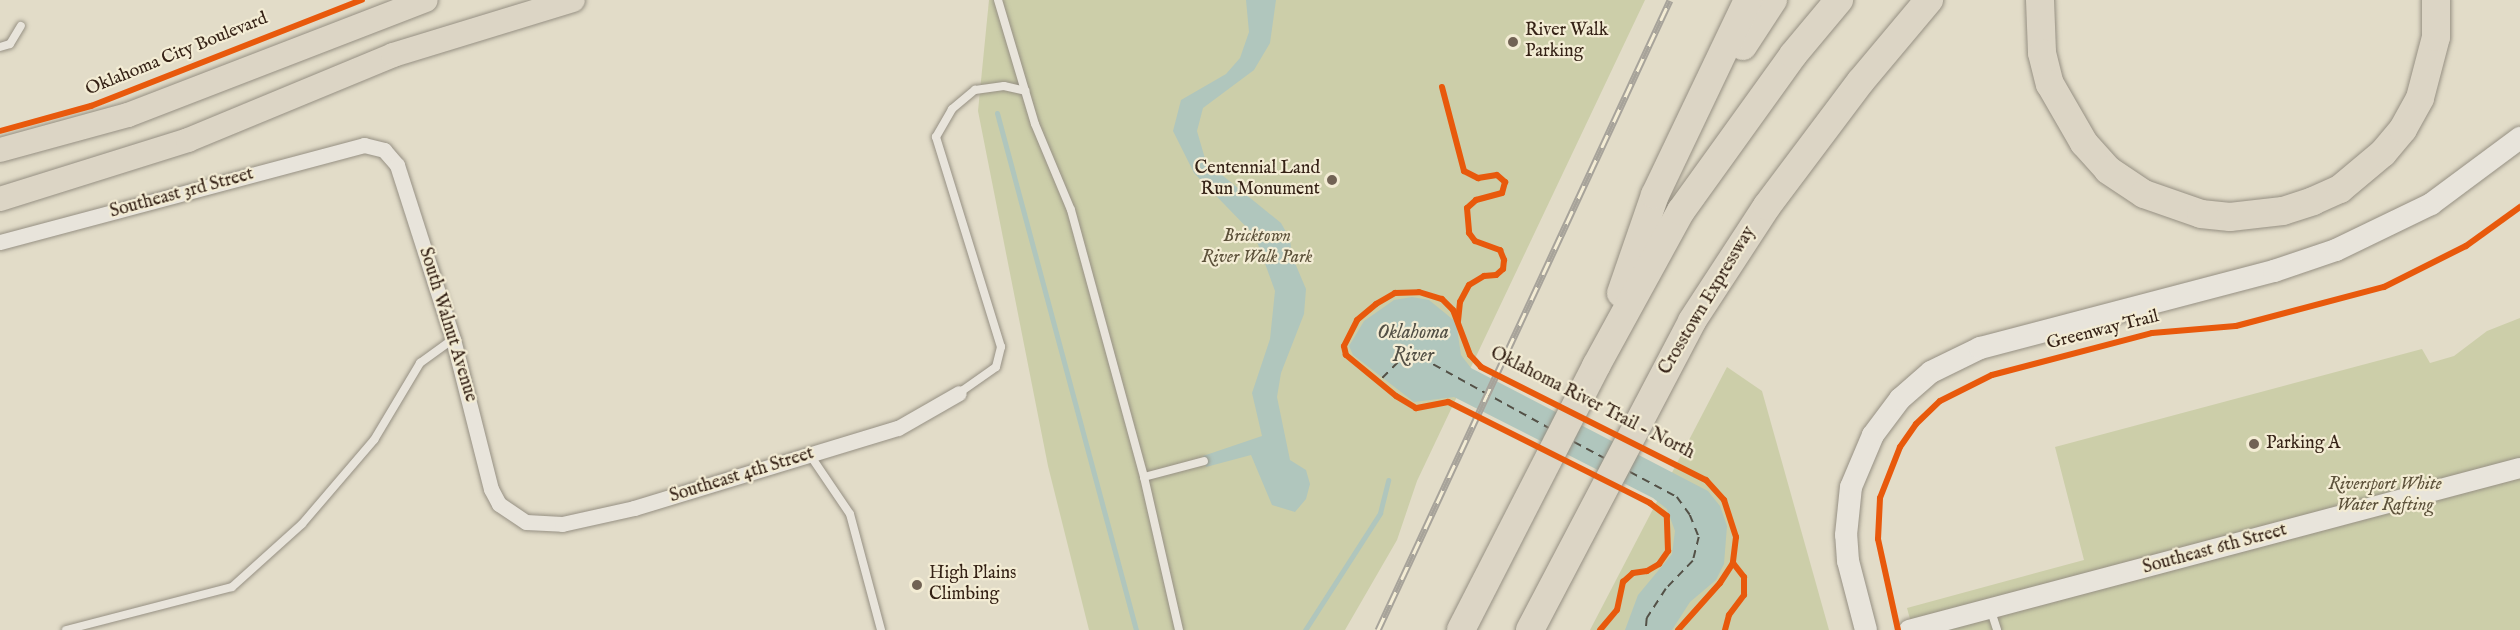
<!DOCTYPE html>
<style>
body{margin:0}
#map{position:relative;width:2520px;height:630px;overflow:hidden;background:#e2dcc8;font-family:"IM FELL English",serif}
div>[style]{position:absolute}
.green>*{inset:0;background:#cccea9}
.water>*{inset:0;background:#b0c6bd}
.stream>*{height:5px;margin:-2.5px;padding:0 2.5px;transform-origin:2.5px;border-radius:2.5px;background:#b0c6bd}
.ferry>*{height:1.5px;margin-top:-0.75px;transform-origin:0;background:repeating-linear-gradient(90deg,#535046 0 8px,transparent 0 14px)}
.roads{filter:drop-shadow(0 0 2px #969083) drop-shadow(0 0 2px #969083)}
.service>*{height:8px;margin:-4px;padding:0 4px;transform-origin:4px;border-radius:4px;background:#e8e4db}
.minor>*{height:15px;margin:-7.5px;padding:0 7.5px;transform-origin:7.5px;border-radius:7.5px;background:#e8e4db}
.tertiary>*{height:20px;margin:-10px;padding:0 10px;transform-origin:10px;border-radius:10px;background:#e8e4db}
.secondary>*{height:22px;margin:-11px;padding:0 11px;transform-origin:11px;border-radius:11px;background:#e8e4db}
.primary>*{height:24px;margin:-12px;padding:0 12px;transform-origin:12px;border-radius:12px;background:#dcd5c5}
.motorway>*{height:28px;margin:-14px;padding:0 14px;transform-origin:14px;border-radius:14px;background:#dcd5c5}
.rail>*{height:7px;margin-top:-3.5px;transform-origin:0;background:repeating-linear-gradient(90deg,#f3ecd4 0 14px,#a7a39a 0 28px);box-sizing:border-box;border-block:2px solid #a7a39a}
.cycleway>*{height:6px;margin:-3px;padding:0 3px;transform-origin:3px;border-radius:3px;background:#e8590c}
.dots>*{width:16px;height:16px;translate:-50% -50%;box-sizing:border-box;border:3px solid #f3ecd4;border-radius:50%}
span{translate:-50% -50%;white-space:nowrap;text-align:center;line-height:1.15;-webkit-text-stroke:4.5px #f3ecd4;paint-order:stroke}
.poi-label{font-size:18px;color:#342115}
.left{translate:0 -50%;text-align:left}
.right{translate:-100% -50%;text-align:right}
.street-label{font-size:18px;color:#342115}
.park-label{font-size:18px;color:#5c513a;font-style:italic}
.water-label{font-size:20px;color:#535046;font-style:italic}
</style>
<div id="map">
<div class="green">
<div style="clip-path:polygon(989px 0,1645px 0,1417px 481px,1397px 540px,1345px 630px,1089px 630px,1048px 466px,978px 111px)"></div>
<div style="clip-path:polygon(2520px 318px,2520px 630px,1913px 630px,1907px 608px,2084px 560px,2055px 447px,2422px 349px,2430px 363px,2454px 356px,2487px 331px)"></div>
<div style="clip-path:polygon(1727px 367px,1762px 391px,1829px 630px,1590px 630px)"></div>
</div>
<div class="water">
<div style="clip-path:polygon(1246px 0,1276px 0,1270px 43px,1254px 70px,1203px 108px,1197px 131px,1206px 162px,1281px 223px,1290px 239px,1292px 256px,1306px 289px,1304px 314px,1281px 373px,1277px 397px,1290px 460px,1306px 470px,1310px 484px,1306px 499px,1295px 512px,1272px 505px,1251px 455px,1206px 467px,1203px 456px,1262px 436px,1252px 393px,1270px 339px,1275px 291px,1255px 236px,1194px 173px,1173px 131px,1181px 100px,1226px 74px,1240px 58px,1249px 32px)"></div>
<div style="clip-path:polygon(1412px 297px,1429px 300px,1456px 322px,1461px 355px,1471px 368px,1708px 491px,1720px 506px,1727px 526px,1724px 564px,1716px 580px,1690px 602px,1672px 630px,1625px 630px,1638px 595px,1672px 554px,1675px 531px,1667px 509px,1653px 498px,1454px 397px,1414px 402px,1353px 355px,1349px 346px,1364px 321px,1394px 300px)"></div>
</div>
<div class="stream">
<div style="left:997px;top:113px;width:535px;rotate:74.95deg"></div>
<div style="left:1305px;top:630px;width:139px;rotate:-57.3deg"></div>
<div style="left:1380px;top:513px;width:34px;rotate:-76deg"></div>
</div>
<div class="ferry">
<div style="left:1382px;top:378px;width:38px;rotate:-45deg"></div>
<div style="left:1409px;top:351px;width:160px;rotate:28.8deg"></div>
<div style="left:1574px;top:442px;width:34px;rotate:28deg"></div>
<div style="left:1630px;top:472px;width:53px;rotate:28deg"></div>
<div style="left:1677px;top:497px;width:22px;rotate:54deg"></div>
<div style="left:1690px;top:515px;width:24px;rotate:68deg"></div>
<div style="left:1699px;top:537px;width:25px;rotate:104deg"></div>
<div style="left:1693px;top:561px;width:39px;rotate:134deg"></div>
<div style="left:1666px;top:589px;width:35px;rotate:123deg"></div>
<div style="left:1647px;top:618px;width:12px;rotate:95deg"></div>
</div>
<div class="roads">
<div class="service">
<div style="left:998px;top:0;width:129px;rotate:73.4deg"></div>
<div style="left:1035px;top:124px;width:93px;rotate:67.3deg"></div>
<div style="left:1071px;top:210px;width:277px;rotate:74.7deg"></div>
<div style="left:1144px;top:477px;width:157px;rotate:77.1deg"></div>
<div style="left:0;top:47px;width:10px;rotate:-17deg"></div>
<div style="left:10px;top:44px;width:21px;rotate:-59deg"></div>
<div style="left:959px;top:393px;width:45px;rotate:-35.1deg"></div>
<div style="left:996px;top:367px;width:21px;rotate:-76deg"></div>
<div style="left:1001px;top:347px;width:220px;rotate:-107.2deg"></div>
<div style="left:936px;top:137px;width:32px;rotate:-60deg"></div>
<div style="left:952px;top:109px;width:30px;rotate:-40deg"></div>
<div style="left:975px;top:90px;width:29px;rotate:-8deg"></div>
<div style="left:1004px;top:86px;width:22px;rotate:13deg"></div>
<div style="left:810px;top:455px;width:71px;rotate:55.9deg"></div>
<div style="left:850px;top:514px;width:120px;rotate:75deg"></div>
<div style="left:1144px;top:477px;width:62px;rotate:-14.9deg"></div>
<div style="left:1990px;top:608px;width:23px;rotate:72deg"></div>
<div style="left:66px;top:630px;width:171px;rotate:-14.5deg"></div>
<div style="left:232px;top:587px;width:94px;rotate:-42deg"></div>
<div style="left:302px;top:524px;width:111px;rotate:-49.4deg"></div>
<div style="left:374px;top:440px;width:90px;rotate:-59.1deg"></div>
<div style="left:420px;top:363px;width:41px;rotate:-36deg"></div>
</div>
<div class="minor">
<div style="left:0;top:242px;width:377px;rotate:-14.9deg"></div>
<div style="left:364px;top:145px;width:21px;rotate:14deg"></div>
<div style="left:384px;top:150px;width:20px;rotate:49deg"></div>
<div style="left:397px;top:165px;width:183px;rotate:72.2deg"></div>
<div style="left:453px;top:339px;width:155px;rotate:75.8deg"></div>
<div style="left:491px;top:489px;width:17px;rotate:62deg"></div>
<div style="left:499px;top:504px;width:32px;rotate:34deg"></div>
<div style="left:526px;top:522px;width:36px;rotate:3deg"></div>
<div style="left:562px;top:524px;width:74px;rotate:-12.5deg"></div>
<div style="left:634px;top:508px;width:276px;rotate:-16.9deg"></div>
<div style="left:898px;top:428px;width:70px;rotate:-29.8deg"></div>
</div>
<div class="tertiary">
<div style="left:1909px;top:630px;width:632px;rotate:-14.85deg"></div>
</div>
<div class="secondary">
<div style="left:1866px;top:630px;width:71px;rotate:-104.6deg"></div>
<div style="left:1848px;top:561px;width:26px;rotate:-94deg"></div>
<div style="left:1846px;top:535px;width:48px;rotate:-84.1deg"></div>
<div style="left:1851px;top:487px;width:56px;rotate:-67.1deg"></div>
<div style="left:1873px;top:435px;width:45px;rotate:-53.1deg"></div>
<div style="left:1900px;top:399px;width:41px;rotate:-41.1deg"></div>
<div style="left:1931px;top:372px;width:55px;rotate:-26.1deg"></div>
<div style="left:1980px;top:348px;width:304px;rotate:-14.7deg"></div>
<div style="left:2274px;top:271px;width:65px;rotate:-18.7deg"></div>
<div style="left:2336px;top:250px;width:106px;rotate:-25.8deg"></div>
<div style="left:2431px;top:204px;width:111px;rotate:-36.6deg"></div>
</div>
<div class="primary">
<div style="left:0;top:150px;width:133px;rotate:-15.3deg"></div>
<div style="left:128px;top:115px;width:319px;rotate:-21.1deg"></div>
<div style="left:0;top:199px;width:197px;rotate:-17.4deg"></div>
<div style="left:188px;top:140px;width:222px;rotate:-22.5deg"></div>
<div style="left:393px;top:55px;width:188px;rotate:-17deg"></div>
</div>
<div class="motorway">
<div style="left:2040px;top:0;width:53px;rotate:87.8deg"></div>
<div style="left:2042px;top:53px;width:32px;rotate:76deg"></div>
<div style="left:2050px;top:84px;width:68px;rotate:60deg"></div>
<div style="left:2084px;top:143px;width:36px;rotate:48deg"></div>
<div style="left:2108px;top:170px;width:43px;rotate:33.7deg"></div>
<div style="left:2144px;top:194px;width:60px;rotate:19.3deg"></div>
<div style="left:2201px;top:214px;width:29px;rotate:6deg"></div>
<div style="left:2230px;top:217px;width:53px;rotate:-6.5deg"></div>
<div style="left:2283px;top:211px;width:32px;rotate:-18deg"></div>
<div style="left:2313px;top:201px;width:30px;rotate:-24deg"></div>
<div style="left:2340px;top:189px;width:56px;rotate:-39.9deg"></div>
<div style="left:2383px;top:153px;width:31px;rotate:-50deg"></div>
<div style="left:2403px;top:129px;width:35px;rotate:-61deg"></div>
<div style="left:2420px;top:98px;width:63px;rotate:-75.3deg"></div>
<div style="left:2436px;top:37px;width:37px;rotate:-90deg"></div>
<div style="left:1743px;top:46px;width:55px;rotate:-56.9deg"></div>
<div style="left:1621px;top:293px;width:104px;rotate:-70.9deg"></div>
<div style="left:1655px;top:195px;width:216px;rotate:-64.5deg"></div>
<div style="left:1461px;top:630px;width:297px;rotate:-62.9deg"></div>
<div style="left:1596px;top:366px;width:177px;rotate:-61.3deg"></div>
<div style="left:1681px;top:211px;width:192px;rotate:-54.3deg"></div>
<div style="left:1793px;top:55px;width:72px;rotate:-50.1deg"></div>
<div style="left:1530px;top:630px;width:349px;rotate:-62.3deg"></div>
<div style="left:1692px;top:321px;width:137px;rotate:-56.9deg"></div>
<div style="left:1767px;top:206px;width:156px;rotate:-53.1deg"></div>
<div style="left:1861px;top:81px;width:106px;rotate:-50deg"></div>
</div>
</div>
<div class="rail">
<div style="left:1378px;top:630px;width:694px;rotate:-65.13deg"></div>
</div>
<div class="cycleway">
<div style="left:1442px;top:87px;width:87px;rotate:75.3deg"></div>
<div style="left:1464px;top:171px;width:16px;rotate:27deg"></div>
<div style="left:1478px;top:178px;width:19px;rotate:-9deg"></div>
<div style="left:1497px;top:175px;width:11px;rotate:41deg"></div>
<div style="left:1505px;top:182px;width:11px;rotate:105deg"></div>
<div style="left:1502px;top:193px;width:27px;rotate:165deg"></div>
<div style="left:1476px;top:200px;width:12px;rotate:138deg"></div>
<div style="left:1467px;top:208px;width:25px;rotate:85deg"></div>
<div style="left:1469px;top:233px;width:10px;rotate:53deg"></div>
<div style="left:1475px;top:241px;width:27px;rotate:20deg"></div>
<div style="left:1500px;top:250px;width:11px;rotate:68deg"></div>
<div style="left:1504px;top:260px;width:9px;rotate:96deg"></div>
<div style="left:1503px;top:269px;width:9px;rotate:139deg"></div>
<div style="left:1496px;top:275px;width:12px;rotate:175deg"></div>
<div style="left:1484px;top:276px;width:17px;rotate:149deg"></div>
<div style="left:1469px;top:285px;width:19px;rotate:118deg"></div>
<div style="left:1460px;top:302px;width:19px;rotate:96deg"></div>
<div style="left:0;top:131px;width:94px;rotate:-15.4deg"></div>
<div style="left:91px;top:106px;width:291px;rotate:-21.4deg"></div>
<div style="left:1600px;top:630px;width:26px;rotate:-50deg"></div>
<div style="left:1617px;top:610px;width:29px;rotate:-78deg"></div>
<div style="left:1623px;top:582px;width:13px;rotate:-42deg"></div>
<div style="left:1633px;top:573px;width:14px;rotate:-8deg"></div>
<div style="left:1647px;top:571px;width:14px;rotate:-30deg"></div>
<div style="left:1659px;top:564px;width:16px;rotate:-55deg"></div>
<div style="left:1668px;top:551px;width:35px;rotate:-92deg"></div>
<div style="left:1667px;top:516px;width:21px;rotate:-143deg"></div>
<div style="left:1650px;top:503px;width:226px;rotate:-153.4deg"></div>
<div style="left:1448px;top:402px;width:33px;rotate:169deg"></div>
<div style="left:1416px;top:408px;width:23px;rotate:-149deg"></div>
<div style="left:1396px;top:396px;width:65px;rotate:-140.6deg"></div>
<div style="left:1346px;top:355px;width:9px;rotate:-103deg"></div>
<div style="left:1344px;top:346px;width:29px;rotate:-63deg"></div>
<div style="left:1357px;top:320px;width:25px;rotate:-40deg"></div>
<div style="left:1376px;top:304px;width:22px;rotate:-30deg"></div>
<div style="left:1395px;top:293px;width:24px;rotate:-2deg"></div>
<div style="left:1419px;top:292px;width:24px;rotate:17deg"></div>
<div style="left:1442px;top:299px;width:16px;rotate:45deg"></div>
<div style="left:1453px;top:310px;width:48px;rotate:69.3deg"></div>
<div style="left:1470px;top:355px;width:16px;rotate:47deg"></div>
<div style="left:1481px;top:367px;width:252px;rotate:26.7deg"></div>
<div style="left:1706px;top:480px;width:27px;rotate:48deg"></div>
<div style="left:1724px;top:500px;width:39px;rotate:72deg"></div>
<div style="left:1736px;top:537px;width:26px;rotate:97deg"></div>
<div style="left:1733px;top:563px;width:18px;rotate:52deg"></div>
<div style="left:1744px;top:577px;width:18px;rotate:90deg"></div>
<div style="left:1744px;top:595px;width:25px;rotate:127deg"></div>
<div style="left:1729px;top:615px;width:16px;rotate:105deg"></div>
<div style="left:1678px;top:630px;width:63px;rotate:-48.2deg"></div>
<div style="left:1720px;top:583px;width:24px;rotate:-57deg"></div>
<div style="left:1898px;top:630px;width:93px;rotate:-102.4deg"></div>
<div style="left:1878px;top:539px;width:41px;rotate:-87.2deg"></div>
<div style="left:1880px;top:498px;width:55px;rotate:-68.6deg"></div>
<div style="left:1900px;top:447px;width:28px;rotate:-55deg"></div>
<div style="left:1916px;top:424px;width:33px;rotate:-44deg"></div>
<div style="left:1940px;top:401px;width:58px;rotate:-26.6deg"></div>
<div style="left:1992px;top:375px;width:165px;rotate:-14.7deg"></div>
<div style="left:2152px;top:333px;width:84px;rotate:-4.8deg"></div>
<div style="left:2236px;top:326px;width:153px;rotate:-14.8deg"></div>
<div style="left:2384px;top:287px;width:92px;rotate:-26.6deg"></div>
<div style="left:2466px;top:246px;width:67px;rotate:-35.8deg"></div>
</div>
<div class="dots">
<div style="left:1513px;top:42px;background:#716254"></div>
<div style="left:1332px;top:180px;background:#716254"></div>
<div style="left:2254px;top:444px;background:#716254"></div>
<div style="left:917px;top:585px;background:#716254"></div>
</div>
<div class="poi-label">
<span class="left" style="left:1525px;top:42px">River Walk<br>Parking</span>
<span class="right" style="left:1320px;top:180px">Centennial Land<br>Run Monument</span>
<span class="left" style="left:2266px;top:444px">Parking A</span>
<span class="left" style="left:929px;top:585px">High Plains<br>Climbing</span>
</div>
<div class="street-label">
<span style="left:177px;top:55px;rotate:-22deg">Oklahoma City Boulevard</span>
<span style="left:182px;top:194px;rotate:-15deg">Southeast 3rd Street</span>
<span style="left:1708px;top:301px;rotate:-59deg">Crosstown Expressway</span>
<span style="left:447px;top:325px;rotate:73deg">South Walnut Avenue</span>
<span style="left:2103px;top:331px;rotate:-14deg">Greenway Trail</span>
<span style="left:1592px;top:404px;rotate:27deg">Oklahoma River Trail - North</span>
<span style="left:742px;top:476px;rotate:-17deg">Southeast 4th Street</span>
<span style="left:2215px;top:550px;rotate:-15deg">Southeast 6th Street</span>
</div>
<div class="park-label">
<span style="left:1257px;top:248px">Bricktown<br>River Walk Park</span>
<span style="left:2385px;top:496px">Riversport White<br>Water Rafting</span>
</div>
<div class="water-label">
<span style="left:1413px;top:344px">Oklahoma<br>River</span>
</div>
</div>
